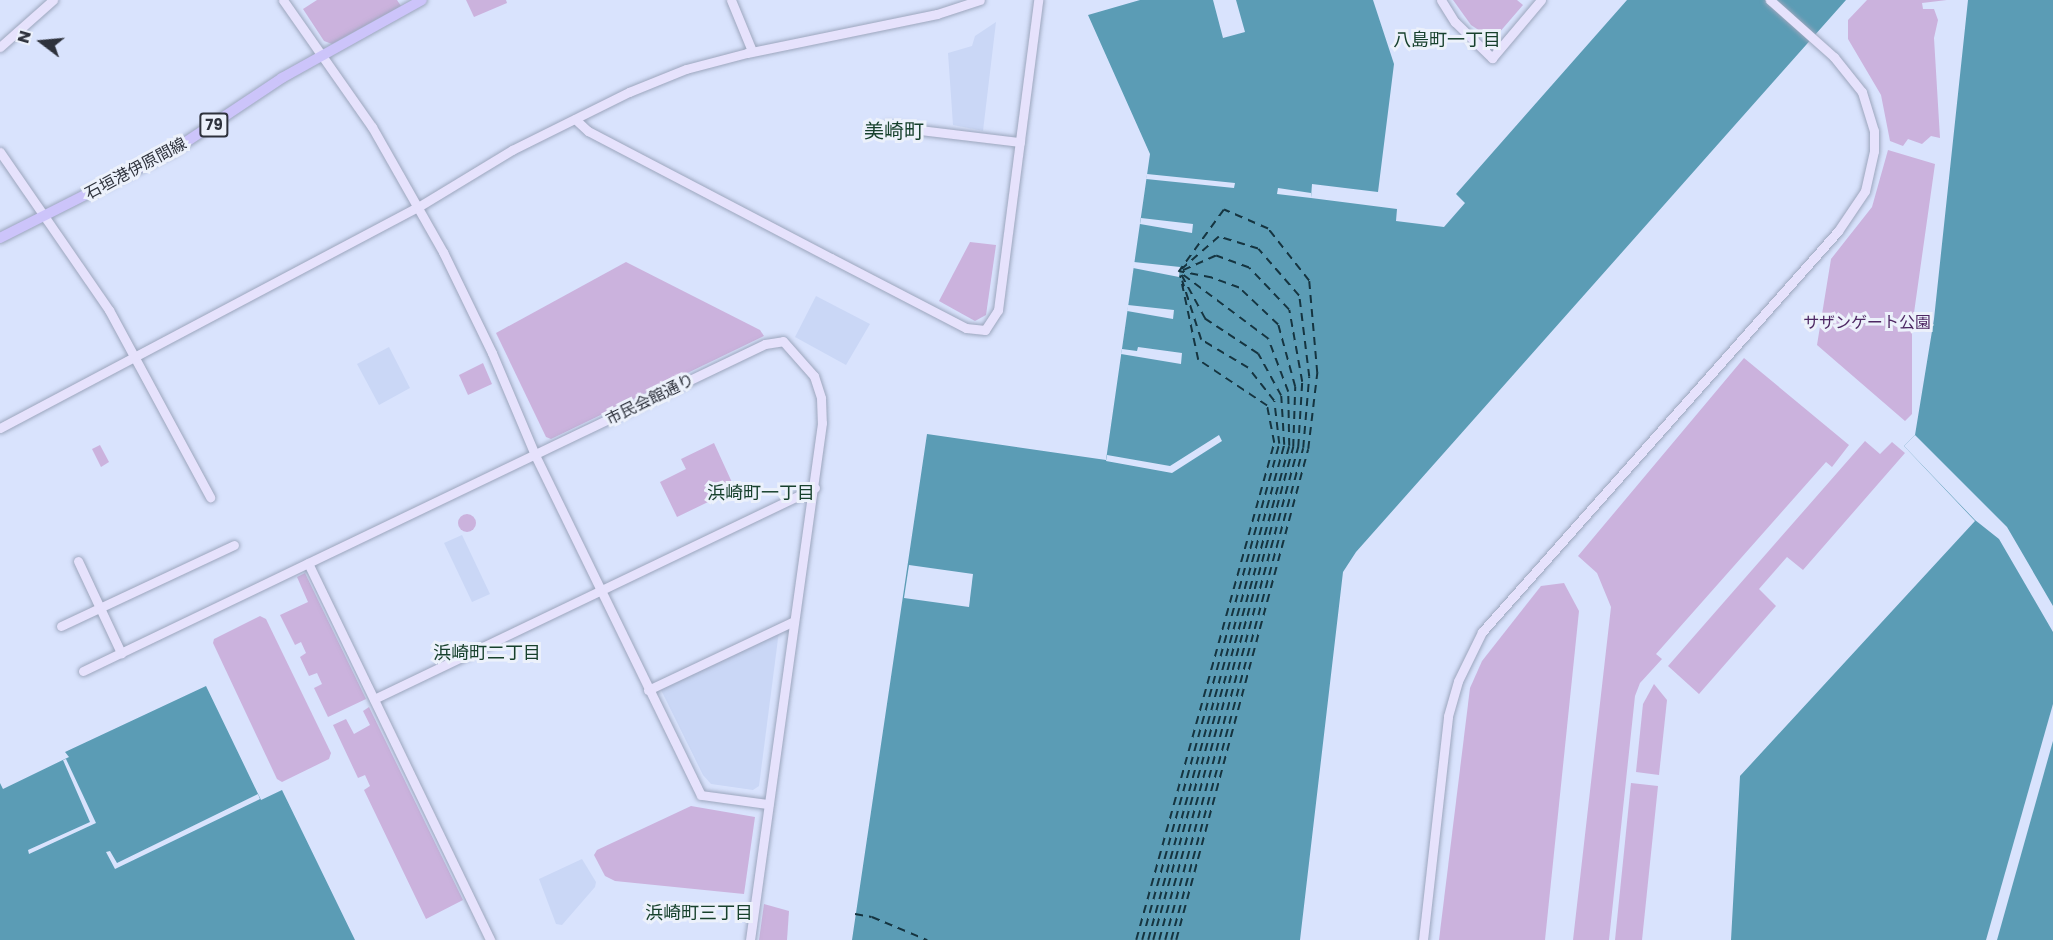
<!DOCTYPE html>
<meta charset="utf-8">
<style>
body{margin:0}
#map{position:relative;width:2053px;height:940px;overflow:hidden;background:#d9e3fd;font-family:Poppins,"Noto Sans JP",sans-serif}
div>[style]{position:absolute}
.built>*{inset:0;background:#cad7f6}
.green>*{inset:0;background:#cbb2dd}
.round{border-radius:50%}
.water>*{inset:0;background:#5b9cb5}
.pier>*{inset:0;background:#d9e3fd}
.ferry>*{height:1.5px;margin-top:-0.75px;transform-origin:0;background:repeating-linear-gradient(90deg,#153440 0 8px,transparent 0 14px)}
.roads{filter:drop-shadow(0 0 2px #9ca6bd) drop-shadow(0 0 2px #9ca6bd)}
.secondary>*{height:9px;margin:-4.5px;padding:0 4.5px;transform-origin:4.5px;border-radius:4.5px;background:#e6e2fc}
.primary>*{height:10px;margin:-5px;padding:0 5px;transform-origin:5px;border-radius:5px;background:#ccc4fa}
span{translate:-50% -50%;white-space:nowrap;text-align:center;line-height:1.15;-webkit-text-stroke:6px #ecf1fb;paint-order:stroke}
.shield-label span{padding:2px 4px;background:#ecf1fb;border:2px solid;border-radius:4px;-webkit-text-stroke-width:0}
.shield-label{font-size:15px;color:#2e323c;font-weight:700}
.street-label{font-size:16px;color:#2e323c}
.park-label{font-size:16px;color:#4d2763}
.neighbourhood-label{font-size:18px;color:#17412d}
.quarter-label{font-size:20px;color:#17412d}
.north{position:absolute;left:12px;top:12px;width:60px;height:60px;-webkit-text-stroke:4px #ecf1fb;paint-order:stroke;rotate:286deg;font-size:16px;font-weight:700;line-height:24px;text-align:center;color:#2e323c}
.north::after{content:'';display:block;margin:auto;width:21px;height:27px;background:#2e323c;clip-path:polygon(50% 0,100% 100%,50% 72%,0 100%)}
</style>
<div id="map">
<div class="built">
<div style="clip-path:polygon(996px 22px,983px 131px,953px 125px,948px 53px,972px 46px,975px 36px)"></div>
<div style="clip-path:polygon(816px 296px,870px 324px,846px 365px,795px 337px)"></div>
<div style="clip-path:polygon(389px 347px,410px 388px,379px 405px,357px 364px)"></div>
<div style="clip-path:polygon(462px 535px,490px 594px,472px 602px,444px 543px)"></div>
<div style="clip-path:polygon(779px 631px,759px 786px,753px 790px,711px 784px,703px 775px,661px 690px)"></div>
<div style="clip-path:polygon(582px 859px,596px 882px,595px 887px,562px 925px,556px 924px,539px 879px)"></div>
</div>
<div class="green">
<div style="clip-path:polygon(317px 0,397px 0,401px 6px,332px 44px,324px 41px,303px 9px)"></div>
<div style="clip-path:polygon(466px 0,506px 0,507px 3px,474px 17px)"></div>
<div style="clip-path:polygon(1453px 0,1517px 0,1523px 5px,1498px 34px,1489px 37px,1471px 25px)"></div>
<div style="clip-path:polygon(1867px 0,1947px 0,1922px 3px,1923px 9px,1934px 9px,1938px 20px,1934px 38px,1940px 138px,1931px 136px,1922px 144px,1908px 139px,1903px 146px,1890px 141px,1881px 95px,1848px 39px,1848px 20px)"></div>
<div style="clip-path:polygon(1888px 150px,1935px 164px,1912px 327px,1912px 414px,1905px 421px,1817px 345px,1831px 259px,1872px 207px)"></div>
<div style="clip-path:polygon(970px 242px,996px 245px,986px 315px,975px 321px,939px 301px)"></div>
<div style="clip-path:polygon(626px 262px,760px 330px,764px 336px,551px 439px,546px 437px,496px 333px)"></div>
<div style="clip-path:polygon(1744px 358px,1849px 445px,1832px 467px,1826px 462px,1656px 654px,1662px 659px,1640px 683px,1635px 696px,1609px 940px,1573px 940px,1611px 607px,1597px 573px,1578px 556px)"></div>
<div style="clip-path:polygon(483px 363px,492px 384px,468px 395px,459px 375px)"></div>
<div style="clip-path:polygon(1865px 441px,1880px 454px,1892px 442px,1905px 453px,1803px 570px,1787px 557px,1759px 589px,1776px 606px,1699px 694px,1668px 666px)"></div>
<div style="clip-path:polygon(714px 443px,735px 489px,677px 517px,660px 482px,686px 469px,681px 459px)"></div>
<div style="clip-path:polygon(100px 445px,109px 462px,101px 467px,92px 449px)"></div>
<div class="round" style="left:458px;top:514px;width:18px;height:18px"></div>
<div style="clip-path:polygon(305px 573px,366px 699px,328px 717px,314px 688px,322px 684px,317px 673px,309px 676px,300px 657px,306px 653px,301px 642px,295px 645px,280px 615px,308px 602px,297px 577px)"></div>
<div style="clip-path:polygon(1564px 583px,1579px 611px,1545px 940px,1439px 940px,1470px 688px,1482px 661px,1541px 586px)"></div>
<div style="clip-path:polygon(260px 616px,266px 619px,331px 753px,329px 759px,282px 782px,277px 779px,213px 643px,214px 639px)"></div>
<div style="clip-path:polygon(1654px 684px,1667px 700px,1659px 775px,1636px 772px,1643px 704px)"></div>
<div style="clip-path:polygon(369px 707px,463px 900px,426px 919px,364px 790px,370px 786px,365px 775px,358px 778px,333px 725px,346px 719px,354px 734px,370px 725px,363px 711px)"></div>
<div style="clip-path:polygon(1631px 783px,1658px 786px,1642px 940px,1615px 940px)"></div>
<div style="clip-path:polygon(691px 806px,755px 817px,744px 894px,615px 881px,605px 876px,594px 855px,597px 850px)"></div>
<div style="clip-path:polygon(764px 904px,789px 911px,787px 940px,759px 940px)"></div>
</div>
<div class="water">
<div style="clip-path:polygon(1140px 0,1213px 0,1223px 38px,1245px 32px,1236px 0,1373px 0,1394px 64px,1378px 192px,1312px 184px,1311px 198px,1397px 209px,1396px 221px,1444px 227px,1465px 203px,1456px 194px,1627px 0,1846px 0,1356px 552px,1343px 572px,1300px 940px,852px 940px,927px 434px,1106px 460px,1150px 154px,1088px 15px)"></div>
<div style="clip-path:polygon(1968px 0,2053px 0,2053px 940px,1731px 940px,1740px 776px,1975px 521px,1904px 446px,1915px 435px,1934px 319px)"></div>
<div style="clip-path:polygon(206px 686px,261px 800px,282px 790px,355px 940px,0 940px,0 783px,3px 789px,69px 757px,65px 752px)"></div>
</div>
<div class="pier">
<div style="clip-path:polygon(1147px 174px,1235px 183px,1234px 188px,1146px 179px)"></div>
<div style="clip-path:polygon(1278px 188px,1311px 193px,1311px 198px,1277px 194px)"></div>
<div style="clip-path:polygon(1141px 218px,1193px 224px,1192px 233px,1140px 224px)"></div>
<div style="clip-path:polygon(1134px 262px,1180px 267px,1179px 277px,1133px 268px)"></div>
<div style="clip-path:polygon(1128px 305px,1174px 310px,1173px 319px,1127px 311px)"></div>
<div style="clip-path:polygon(1138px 347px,1182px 353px,1181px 364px,1121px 354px,1122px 349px,1137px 351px)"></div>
<div style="clip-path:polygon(1219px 435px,1222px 441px,1172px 473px,1106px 461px,1107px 455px,1170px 466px)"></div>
<div style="clip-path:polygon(1915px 435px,2007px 527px,2053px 606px,2053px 632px,1999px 539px,1975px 520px,1904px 446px)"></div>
<div style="clip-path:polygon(909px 565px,973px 574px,969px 607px,904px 598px)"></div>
<div style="clip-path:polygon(2053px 704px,2053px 741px,1997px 940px,1986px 940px)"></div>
<div style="clip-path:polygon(66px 759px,96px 823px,29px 854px,28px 850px,90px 822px,63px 760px)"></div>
<div style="clip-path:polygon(258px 794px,260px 799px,115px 869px,106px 852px,110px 851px,117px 863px)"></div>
</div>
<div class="ferry">
<div style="left:855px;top:914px;width:17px;rotate:10deg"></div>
<div style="left:872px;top:917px;width:60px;rotate:22.7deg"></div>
<div style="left:1136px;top:940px;width:516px;rotate:-74.48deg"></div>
<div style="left:1274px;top:443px;width:38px;rotate:-101deg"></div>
<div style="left:1267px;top:406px;width:83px;rotate:-146.3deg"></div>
<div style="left:1198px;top:360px;width:86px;rotate:-102.1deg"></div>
<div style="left:1142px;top:940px;width:515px;rotate:-74.56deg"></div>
<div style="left:1279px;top:444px;width:43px;rotate:-96.6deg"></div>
<div style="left:1274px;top:401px;width:42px;rotate:-128.2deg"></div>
<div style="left:1248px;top:368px;width:55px;rotate:-149.2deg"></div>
<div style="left:1201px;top:340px;width:62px;rotate:-107.9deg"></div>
<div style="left:1148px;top:940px;width:513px;rotate:-74.64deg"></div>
<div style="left:1284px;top:445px;width:49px;rotate:-93.5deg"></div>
<div style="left:1281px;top:396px;width:48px;rotate:-118.7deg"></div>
<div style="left:1258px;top:354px;width:64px;rotate:-146.6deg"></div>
<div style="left:1205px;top:319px;width:52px;rotate:-118.5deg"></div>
<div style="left:1153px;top:940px;width:512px;rotate:-74.61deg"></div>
<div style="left:1289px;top:446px;width:54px;rotate:-91.1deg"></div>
<div style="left:1288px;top:392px;width:57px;rotate:-110.7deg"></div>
<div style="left:1268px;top:339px;width:110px;rotate:-143.1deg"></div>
<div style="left:1159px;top:940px;width:511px;rotate:-74.79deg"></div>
<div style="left:1293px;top:447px;width:60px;rotate:-88.1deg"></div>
<div style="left:1295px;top:387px;width:64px;rotate:-105.3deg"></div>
<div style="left:1278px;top:325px;width:54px;rotate:-136.5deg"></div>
<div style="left:1239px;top:288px;width:29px;rotate:-160deg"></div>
<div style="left:1212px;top:278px;width:33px;rotate:-169deg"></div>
<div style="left:1165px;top:940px;width:511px;rotate:-74.9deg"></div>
<div style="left:1298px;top:447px;width:65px;rotate:-86.5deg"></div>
<div style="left:1302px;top:382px;width:73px;rotate:-100.2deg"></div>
<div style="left:1289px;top:310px;width:58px;rotate:-133.6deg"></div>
<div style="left:1249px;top:268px;width:35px;rotate:-160deg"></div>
<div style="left:1216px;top:256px;width:39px;rotate:156deg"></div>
<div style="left:1171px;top:940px;width:509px;rotate:-74.98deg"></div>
<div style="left:1303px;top:448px;width:71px;rotate:-85.2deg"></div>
<div style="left:1309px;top:377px;width:82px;rotate:-97deg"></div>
<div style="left:1299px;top:296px;width:62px;rotate:-131.1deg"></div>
<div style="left:1258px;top:249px;width:41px;rotate:-162.9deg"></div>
<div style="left:1219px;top:237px;width:49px;rotate:139.1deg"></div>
<div style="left:1176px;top:940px;width:508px;rotate:-74.95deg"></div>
<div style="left:1308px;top:449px;width:77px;rotate:-83.2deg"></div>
<div style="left:1317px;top:373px;width:92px;rotate:-95deg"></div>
<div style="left:1309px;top:281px;width:66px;rotate:-128.3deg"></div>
<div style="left:1268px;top:229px;width:48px;rotate:-156.6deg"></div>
<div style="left:1224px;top:210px;width:77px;rotate:126deg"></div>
</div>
<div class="roads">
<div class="secondary">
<div style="left:283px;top:0;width:155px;rotate:55deg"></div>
<div style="left:372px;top:127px;width:144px;rotate:60.4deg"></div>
<div style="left:443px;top:252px;width:112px;rotate:64.1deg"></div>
<div style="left:492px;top:353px;width:111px;rotate:67.1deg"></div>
<div style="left:535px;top:455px;width:378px;rotate:64deg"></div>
<div style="left:701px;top:795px;width:68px;rotate:7.7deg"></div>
<div style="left:731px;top:0;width:55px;rotate:67.6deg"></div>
<div style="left:1441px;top:0;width:26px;rotate:58deg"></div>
<div style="left:1455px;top:22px;width:52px;rotate:44.2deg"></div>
<div style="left:1492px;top:58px;width:76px;rotate:-49.8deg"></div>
<div style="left:0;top:47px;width:71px;rotate:-41.6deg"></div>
<div style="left:575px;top:119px;width:18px;rotate:43deg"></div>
<div style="left:588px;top:131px;width:274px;rotate:27.6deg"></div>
<div style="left:831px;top:258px;width:152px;rotate:27.4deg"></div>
<div style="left:966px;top:328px;width:19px;rotate:6deg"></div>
<div style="left:985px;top:330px;width:24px;rotate:-57deg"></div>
<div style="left:998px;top:310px;width:313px;rotate:-82.6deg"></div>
<div style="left:887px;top:126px;width:134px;rotate:6.9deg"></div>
<div style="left:0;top:152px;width:192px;rotate:55.4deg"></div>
<div style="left:109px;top:310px;width:213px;rotate:61.6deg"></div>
<div style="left:0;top:428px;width:473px;rotate:-27.9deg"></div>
<div style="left:418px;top:207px;width:110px;rotate:-31.2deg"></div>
<div style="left:512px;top:150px;width:131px;rotate:-26.4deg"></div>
<div style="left:629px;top:92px;width:61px;rotate:-22deg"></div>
<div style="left:686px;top:69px;width:63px;rotate:-14.7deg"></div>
<div style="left:747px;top:53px;width:194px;rotate:-11.6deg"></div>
<div style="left:937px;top:14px;width:45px;rotate:-18deg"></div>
<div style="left:78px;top:561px;width:102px;rotate:64.9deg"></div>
<div style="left:308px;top:563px;width:419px;rotate:64.2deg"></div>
<div style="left:61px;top:626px;width:191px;rotate:-25.1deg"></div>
<div style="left:83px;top:671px;width:756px;rotate:-25.62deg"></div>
<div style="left:765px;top:344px;width:18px;rotate:-9deg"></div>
<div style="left:783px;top:341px;width:47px;rotate:48.5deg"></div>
<div style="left:814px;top:376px;width:23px;rotate:72deg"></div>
<div style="left:821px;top:398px;width:25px;rotate:88deg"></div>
<div style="left:822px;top:423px;width:522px;rotate:97.93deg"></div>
<div style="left:648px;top:690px;width:161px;rotate:-25.3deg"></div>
<div style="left:374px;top:699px;width:489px;rotate:-25.6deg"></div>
<div style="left:1423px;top:940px;width:225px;rotate:-83.6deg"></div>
<div style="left:1448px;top:716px;width:36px;rotate:-74deg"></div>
<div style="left:1458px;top:681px;width:55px;rotate:-63.9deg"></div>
<div style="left:1482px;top:632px;width:536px;rotate:-48.4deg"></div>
<div style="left:1838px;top:231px;width:48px;rotate:-56deg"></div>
<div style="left:1865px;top:191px;width:41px;rotate:-77.3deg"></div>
<div style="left:1874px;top:151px;width:20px;rotate:-90deg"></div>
<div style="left:1874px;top:131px;width:41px;rotate:-107.1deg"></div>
<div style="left:1862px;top:92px;width:45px;rotate:-128.7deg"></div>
<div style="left:1834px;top:57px;width:86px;rotate:-138.3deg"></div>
</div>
<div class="primary">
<div style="left:0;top:238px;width:195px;rotate:-26.8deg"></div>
<div style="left:174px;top:150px;width:130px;rotate:-33.7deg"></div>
<div style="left:282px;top:78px;width:160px;rotate:-29.1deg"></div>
</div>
</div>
<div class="shield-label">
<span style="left:214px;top:125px">79</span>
</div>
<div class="street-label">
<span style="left:136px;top:169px;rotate:-28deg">石垣港伊原間線</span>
<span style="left:650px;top:400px;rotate:-26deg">市民会館通り</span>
</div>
<div class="park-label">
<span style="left:1867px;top:323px">サザンゲート公園</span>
</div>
<div class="neighbourhood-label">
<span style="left:1447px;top:40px">八島町一丁目</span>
<span style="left:761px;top:493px">浜崎町一丁目</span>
<span style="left:487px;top:653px">浜崎町二丁目</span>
<span style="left:699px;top:913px">浜崎町三丁目</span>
</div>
<div class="quarter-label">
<span style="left:894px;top:131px">美崎町</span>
</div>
<div class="north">N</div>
</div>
